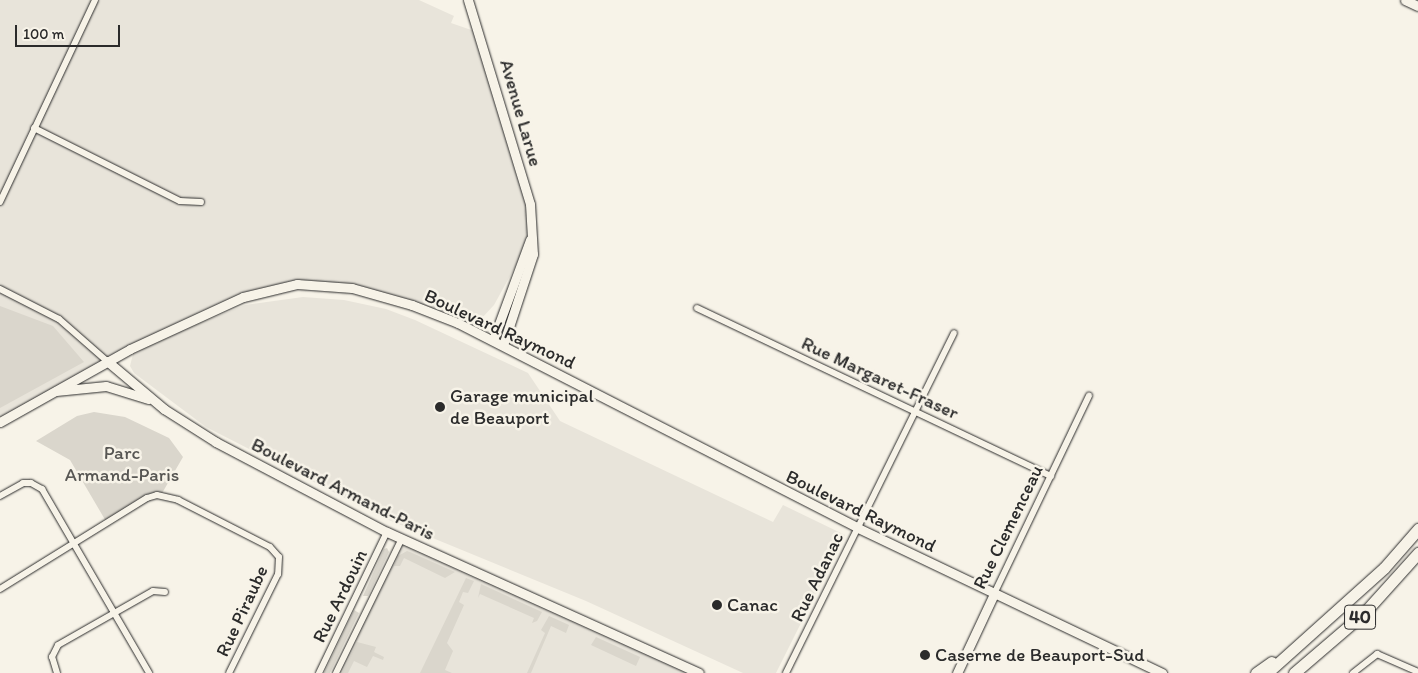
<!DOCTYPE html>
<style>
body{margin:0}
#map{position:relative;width:1418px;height:673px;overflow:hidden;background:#f7f3e8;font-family:Itim,sans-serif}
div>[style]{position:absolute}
.built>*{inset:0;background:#e8e4da}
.green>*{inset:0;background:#dad6cc}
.roads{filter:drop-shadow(0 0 1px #2b2b2b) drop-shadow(0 0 1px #2b2b2b)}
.street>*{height:6px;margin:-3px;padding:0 3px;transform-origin:3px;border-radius:3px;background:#f7f3e8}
.secondary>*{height:9px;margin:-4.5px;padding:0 4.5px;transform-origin:4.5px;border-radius:4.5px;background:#f7f3e8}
.highway>*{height:11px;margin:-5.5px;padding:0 5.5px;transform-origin:5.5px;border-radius:5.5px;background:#f7f3e8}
.dots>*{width:14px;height:14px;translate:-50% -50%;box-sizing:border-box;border:2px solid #f7f3e8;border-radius:50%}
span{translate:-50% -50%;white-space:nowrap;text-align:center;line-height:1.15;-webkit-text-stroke:5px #f7f3e8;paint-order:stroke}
.shield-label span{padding:1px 4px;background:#f7f3e8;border:1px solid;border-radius:4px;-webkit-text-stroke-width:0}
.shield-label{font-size:18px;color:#2b2b2b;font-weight:700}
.street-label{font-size:19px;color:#2b2b2b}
.poi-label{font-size:19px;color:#2b2b2b}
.left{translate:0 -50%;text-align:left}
.park-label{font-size:19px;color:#575653}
.scale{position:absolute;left:15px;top:25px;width:105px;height:22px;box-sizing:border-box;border:2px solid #2b2b2b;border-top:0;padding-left:6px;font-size:15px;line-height:18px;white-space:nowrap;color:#2b2b2b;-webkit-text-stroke:4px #f7f3e8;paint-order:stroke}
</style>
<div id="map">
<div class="built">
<div style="clip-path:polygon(0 0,419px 0,454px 16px,451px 23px,480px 33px,530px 204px,531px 238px,494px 305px,481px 319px,473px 323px,458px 323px,352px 288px,297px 284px,195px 316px,0 422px)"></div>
<div style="clip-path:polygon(303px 297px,344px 300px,386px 309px,415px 320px,528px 373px,560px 421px,773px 522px,783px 505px,845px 535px,776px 673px,743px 673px,586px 601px,384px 518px,206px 427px,134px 373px,130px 366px,133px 354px,148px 344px,245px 305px)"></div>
<div style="clip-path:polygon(402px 538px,698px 673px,336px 673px)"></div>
</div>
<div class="green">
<div style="clip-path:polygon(0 306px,53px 326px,84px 362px,0 408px)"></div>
<div style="clip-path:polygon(94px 412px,125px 417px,169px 438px,183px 457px,161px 495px,107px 523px,70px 460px,36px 441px,77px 416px)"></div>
<div style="clip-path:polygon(387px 548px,389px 552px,368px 596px,363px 596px,384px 549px)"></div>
<div style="clip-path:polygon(407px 551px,410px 552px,455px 572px,445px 578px,404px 558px,400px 566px,394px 566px,398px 556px)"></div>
<div style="clip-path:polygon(466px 578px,474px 581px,468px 593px,463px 592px,459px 602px,464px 605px,447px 643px,453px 651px,445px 670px,452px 673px,420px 673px)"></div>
<div style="clip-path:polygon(481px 584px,542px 612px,537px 621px,532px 623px,534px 618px,480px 594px,478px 598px)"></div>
<div style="clip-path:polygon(354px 610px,359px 613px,330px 673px,324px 673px)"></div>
<div style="clip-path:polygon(549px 616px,569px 625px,566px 633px,551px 626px,531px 673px,527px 673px,545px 633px,541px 630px)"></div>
<div style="clip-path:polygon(596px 637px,640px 657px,636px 666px,591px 645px)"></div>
<div style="clip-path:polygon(357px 642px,376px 647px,374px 652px,384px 657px,383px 660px,373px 656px,367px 667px,354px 661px,348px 673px,342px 673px)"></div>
</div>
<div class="roads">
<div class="street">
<div style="left:34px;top:128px;width:163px;rotate:26.6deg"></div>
<div style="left:180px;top:201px;width:21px;rotate:3deg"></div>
<div style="left:0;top:202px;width:223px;rotate:-64.8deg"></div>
<div style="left:0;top:289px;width:66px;rotate:27deg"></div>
<div style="left:59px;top:319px;width:64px;rotate:41.2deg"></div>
<div style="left:697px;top:308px;width:392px;rotate:25.4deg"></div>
<div style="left:0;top:496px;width:26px;rotate:-29deg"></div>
<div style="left:23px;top:483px;width:8px"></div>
<div style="left:31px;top:483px;width:13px;rotate:29deg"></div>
<div style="left:42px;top:489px;width:213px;rotate:59.8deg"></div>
<div style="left:0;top:589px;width:173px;rotate:-31.8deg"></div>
<div style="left:147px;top:498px;width:10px;rotate:-17deg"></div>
<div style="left:157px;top:495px;width:22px;rotate:13deg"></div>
<div style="left:178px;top:500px;width:103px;rotate:27.1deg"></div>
<div style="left:270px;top:547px;width:13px;rotate:48deg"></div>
<div style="left:279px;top:557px;width:17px;rotate:93deg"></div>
<div style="left:278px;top:574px;width:110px;rotate:116.3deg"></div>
<div style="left:994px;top:594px;width:220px;rotate:-64.4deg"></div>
<div style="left:57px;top:673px;width:17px;rotate:-107deg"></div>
<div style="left:52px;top:657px;width:13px;rotate:-63deg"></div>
<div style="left:58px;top:645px;width:109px;rotate:-29.6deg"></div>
<div style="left:153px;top:591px;width:12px;rotate:5deg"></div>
<div style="left:319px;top:673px;width:157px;rotate:-64.3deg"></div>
<div style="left:336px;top:673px;width:150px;rotate:-63.9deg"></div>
<div style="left:786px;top:673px;width:379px;rotate:-63.7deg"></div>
<div style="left:1353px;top:673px;width:31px;rotate:-38deg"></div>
<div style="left:1377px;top:654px;width:45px;rotate:23.7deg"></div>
</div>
<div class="secondary">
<div style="left:468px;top:0;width:213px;rotate:73.1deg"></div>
<div style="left:530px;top:204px;width:50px;rotate:86.6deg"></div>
<div style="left:533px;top:254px;width:96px;rotate:108.2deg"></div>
<div style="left:1405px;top:0;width:14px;rotate:25deg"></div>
<div style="left:493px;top:340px;width:107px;rotate:-69.7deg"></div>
<div style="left:107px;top:361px;width:75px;rotate:40.1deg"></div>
<div style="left:164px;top:409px;width:62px;rotate:32.4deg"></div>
<div style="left:216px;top:442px;width:193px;rotate:27.8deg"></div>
<div style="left:387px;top:532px;width:342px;rotate:24.3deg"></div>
<div style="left:56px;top:391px;width:50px;rotate:-5.7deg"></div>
<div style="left:106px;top:386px;width:44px;rotate:17.2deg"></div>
<div style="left:0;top:422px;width:149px;rotate:-29.3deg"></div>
<div style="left:130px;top:349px;width:124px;rotate:-24.7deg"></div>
<div style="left:243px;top:297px;width:56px;rotate:-13.5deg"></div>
<div style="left:297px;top:284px;width:55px;rotate:4.2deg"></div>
<div style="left:352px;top:288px;width:62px;rotate:15.8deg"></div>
<div style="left:412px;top:305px;width:49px;rotate:21.4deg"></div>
<div style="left:458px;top:323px;width:449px;rotate:27.1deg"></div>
<div style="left:858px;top:528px;width:337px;rotate:25.5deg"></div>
<div style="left:957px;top:673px;width:87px;rotate:-64.9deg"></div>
</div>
<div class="highway">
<div style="left:1256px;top:673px;width:19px;rotate:-35deg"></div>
<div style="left:1267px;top:673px;width:157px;rotate:-41.9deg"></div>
<div style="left:1384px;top:568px;width:52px;rotate:-48.9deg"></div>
<div style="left:1294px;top:673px;width:92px;rotate:-40.6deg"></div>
<div style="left:1364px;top:613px;width:81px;rotate:-48deg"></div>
</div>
</div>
<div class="dots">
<div style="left:440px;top:407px;background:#2b2b2b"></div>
<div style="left:717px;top:605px;background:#2b2b2b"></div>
<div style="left:925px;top:655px;background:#2b2b2b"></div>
</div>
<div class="shield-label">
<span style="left:1360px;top:617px">40</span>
</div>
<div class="street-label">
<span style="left:521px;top:113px;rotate:74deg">Avenue Larue</span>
<span style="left:500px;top:329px;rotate:25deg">Boulevard Raymond</span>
<span style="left:880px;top:378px;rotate:25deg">Rue Margaret-Fraser</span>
<span style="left:343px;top:489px;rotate:27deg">Boulevard Armand-Paris</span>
<span style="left:861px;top:511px;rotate:26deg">Boulevard Raymond</span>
<span style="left:1008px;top:527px;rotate:-64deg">Rue Clemenceau</span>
<span style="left:817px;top:577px;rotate:-64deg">Rue Adanac</span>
<span style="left:340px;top:596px;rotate:-64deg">Rue Ardouin</span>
<span style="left:242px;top:611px;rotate:-65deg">Rue Piraube</span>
</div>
<div class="poi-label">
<span class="left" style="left:450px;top:407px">Garage municipal<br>de Beauport</span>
<span class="left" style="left:727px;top:605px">Canac</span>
<span class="left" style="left:935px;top:655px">Caserne de Beauport-Sud</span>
</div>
<div class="park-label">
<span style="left:122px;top:464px">Parc<br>Armand-Paris</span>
</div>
<div class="scale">100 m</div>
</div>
